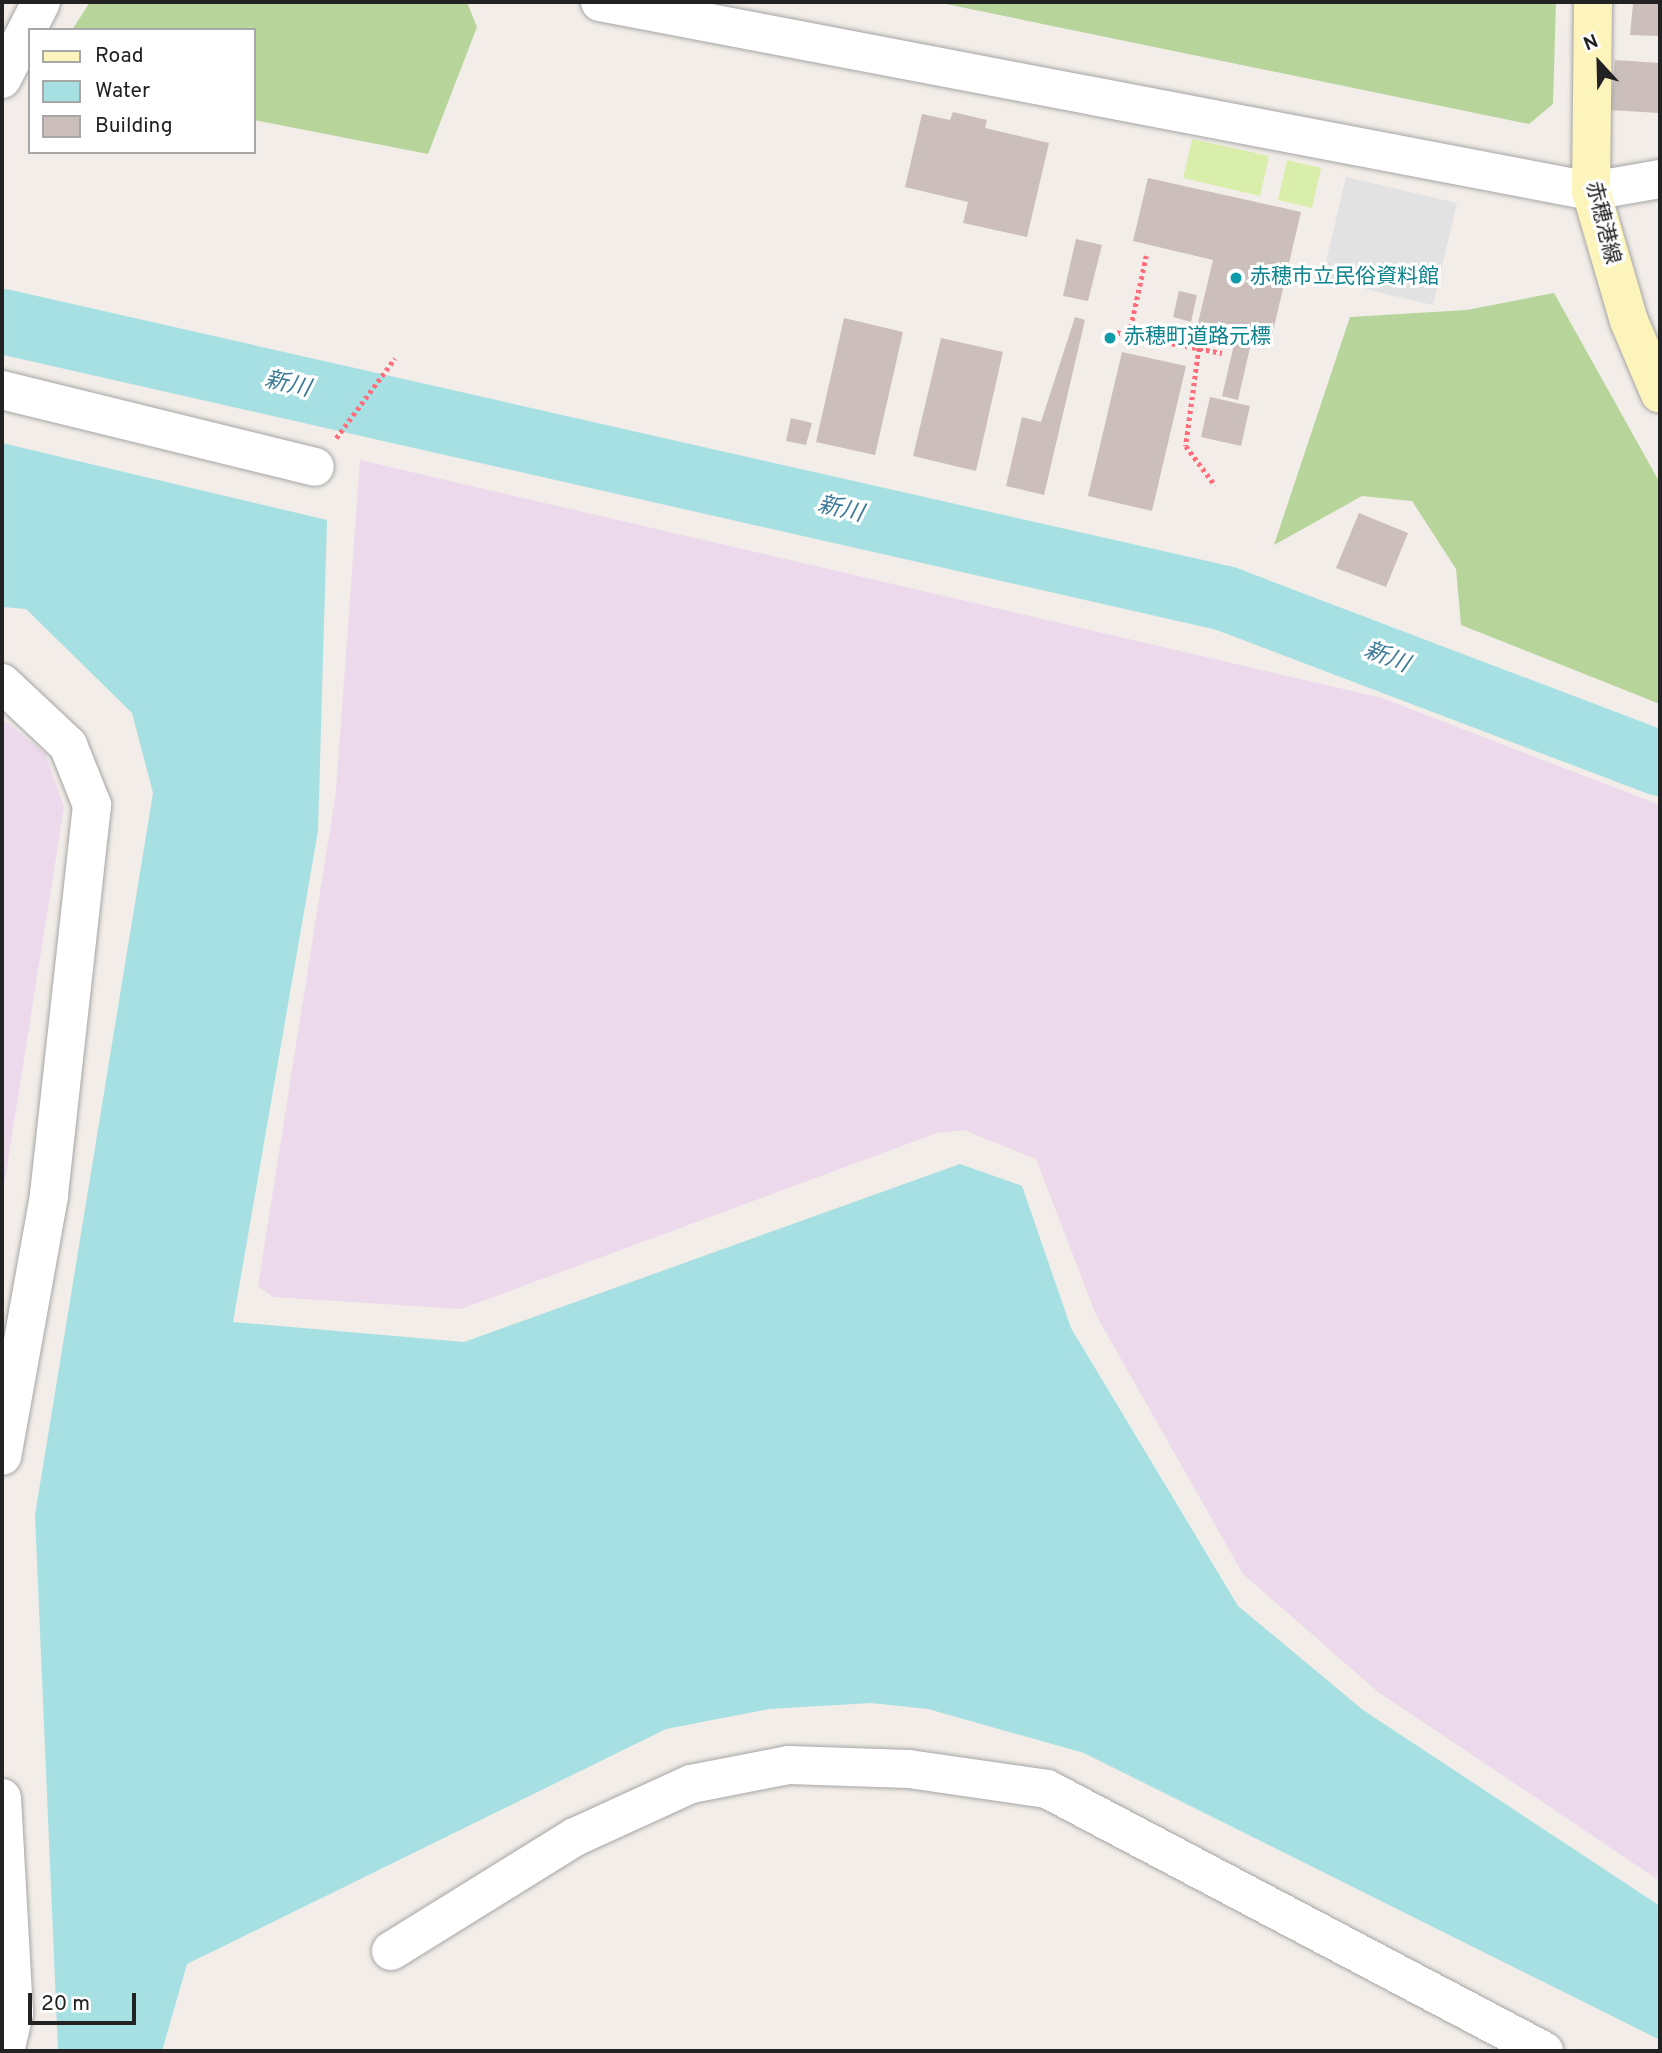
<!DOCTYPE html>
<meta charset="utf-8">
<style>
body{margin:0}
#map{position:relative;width:1662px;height:2053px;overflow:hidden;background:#f2ede8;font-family:Overpass,"Noto Sans JP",sans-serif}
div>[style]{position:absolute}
.industrial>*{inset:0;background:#ecdaec}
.grass>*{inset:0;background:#daeeac}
.forest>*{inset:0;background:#b7d49b}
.parking>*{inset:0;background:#e2e2e2}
.water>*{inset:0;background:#a7e0e2}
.river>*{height:65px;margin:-32.5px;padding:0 32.5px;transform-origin:32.5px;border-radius:32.5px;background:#a7e0e2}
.building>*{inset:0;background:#cbbebb}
.path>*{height:4.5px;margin-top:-2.25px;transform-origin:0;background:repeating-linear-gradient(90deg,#ff6d7a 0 3.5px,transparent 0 7px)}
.roads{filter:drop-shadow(0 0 2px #a6a6a6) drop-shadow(0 0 2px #a6a6a6)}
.minor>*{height:38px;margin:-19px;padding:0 19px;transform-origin:19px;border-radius:19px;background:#fff}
.tertiary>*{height:38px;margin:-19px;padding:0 19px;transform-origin:19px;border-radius:19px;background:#fff}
.secondary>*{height:38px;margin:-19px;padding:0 19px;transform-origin:19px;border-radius:19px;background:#fdf4bb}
.dots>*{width:19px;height:19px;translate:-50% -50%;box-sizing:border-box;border:4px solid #fff;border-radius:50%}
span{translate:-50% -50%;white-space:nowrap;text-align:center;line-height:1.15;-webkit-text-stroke:6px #fff;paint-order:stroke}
.street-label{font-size:21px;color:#222}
.culture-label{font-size:21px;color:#0d838f}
.left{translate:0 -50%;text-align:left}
.water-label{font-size:23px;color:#3c7b97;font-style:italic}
.frame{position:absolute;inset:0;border:4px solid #222;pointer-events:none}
.legend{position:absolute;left:28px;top:28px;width:228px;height:126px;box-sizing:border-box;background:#fff;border:2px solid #a7a7a7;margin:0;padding:9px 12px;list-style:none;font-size:21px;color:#222}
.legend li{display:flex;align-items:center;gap:14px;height:35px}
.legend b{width:35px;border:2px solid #a7a7a7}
.north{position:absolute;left:1564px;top:28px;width:70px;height:70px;-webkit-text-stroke:5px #fff;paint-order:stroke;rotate:338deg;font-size:19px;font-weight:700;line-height:28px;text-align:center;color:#222}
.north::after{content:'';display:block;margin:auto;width:24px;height:32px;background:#222;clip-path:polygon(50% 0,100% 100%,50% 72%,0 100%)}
.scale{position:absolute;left:28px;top:1993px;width:108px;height:32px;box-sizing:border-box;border:4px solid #222;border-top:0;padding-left:9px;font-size:21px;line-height:24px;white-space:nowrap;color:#222;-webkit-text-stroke:5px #fff;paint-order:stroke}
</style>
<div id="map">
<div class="industrial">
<div style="clip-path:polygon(360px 460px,1382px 698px,1660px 805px,1660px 1881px,1378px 1692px,1243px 1574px,1096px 1315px,1036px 1159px,964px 1130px,937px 1133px,461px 1309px,273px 1297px,258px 1286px,336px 791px)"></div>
<div style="clip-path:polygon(2px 719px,45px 753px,64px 807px,2px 1198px)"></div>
</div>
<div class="grass">
<div style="clip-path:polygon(1192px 139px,1269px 156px,1260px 196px,1183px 178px)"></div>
<div style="clip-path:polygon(1287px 160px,1321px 168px,1312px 208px,1278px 200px)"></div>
</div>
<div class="forest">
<div style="clip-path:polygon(90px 2px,467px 2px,477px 27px,428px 154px,254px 120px,254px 30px,72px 30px)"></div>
<div style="clip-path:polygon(936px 2px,1556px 2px,1553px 104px,1529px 124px)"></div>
<div style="clip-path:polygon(1554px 293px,1660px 483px,1660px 704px,1461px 625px,1456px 569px,1412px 501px,1362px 496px,1274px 545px,1350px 317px,1467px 310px)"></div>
</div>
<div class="parking">
<div style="clip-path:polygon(1346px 177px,1457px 203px,1433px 305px,1322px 279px)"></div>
</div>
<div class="water">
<div style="clip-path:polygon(2px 443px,327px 520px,318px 831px,233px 1322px,464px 1342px,960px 1164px,1022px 1186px,1071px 1328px,1238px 1606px,1363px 1710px,1660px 1906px,1660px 2040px,1084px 1753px,928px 1709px,871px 1703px,769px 1709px,666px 1729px,187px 1964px,162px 2051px,58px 2051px,35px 1515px,153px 793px,132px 713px,26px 609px,2px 607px)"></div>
</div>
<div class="river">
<div style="left:2px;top:321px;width:1254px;rotate:12.76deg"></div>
<div style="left:1225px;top:598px;width:465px;rotate:20.8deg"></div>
</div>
<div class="building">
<div style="clip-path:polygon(1660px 3px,1660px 36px,1630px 35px,1633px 4px)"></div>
<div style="clip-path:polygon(1615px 60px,1660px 63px,1659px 113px,1610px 110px)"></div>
<div style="clip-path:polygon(953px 112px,987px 120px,985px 128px,1049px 143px,1027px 237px,963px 223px,968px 202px,905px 187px,922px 114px,950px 120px)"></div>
<div style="clip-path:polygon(1148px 178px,1301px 212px,1270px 344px,1252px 339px,1238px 400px,1222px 396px,1236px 336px,1197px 327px,1213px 260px,1133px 241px)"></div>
<div style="clip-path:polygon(1076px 239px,1102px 245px,1088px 301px,1063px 296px)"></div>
<div style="clip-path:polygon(1179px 291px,1197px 295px,1191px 322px,1173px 317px)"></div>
<div style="clip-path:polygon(1075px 317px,1085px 320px,1044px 495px,1006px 486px,1022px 417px,1041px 422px)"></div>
<div style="clip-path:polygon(844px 318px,903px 332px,875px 455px,816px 442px)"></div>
<div style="clip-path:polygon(941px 338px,1003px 352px,976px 471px,913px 456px)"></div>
<div style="clip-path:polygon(1122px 352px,1186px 366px,1152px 511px,1088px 496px)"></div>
<div style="clip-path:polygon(1210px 397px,1250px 406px,1241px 446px,1201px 437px)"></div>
<div style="clip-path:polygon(791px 418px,812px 423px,806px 445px,786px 441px)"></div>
<div style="clip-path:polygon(1359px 513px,1408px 533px,1386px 587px,1336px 568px)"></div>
</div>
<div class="path">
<div style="left:1110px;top:331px;width:114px;rotate:11.1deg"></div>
<div style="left:1129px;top:334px;width:80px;rotate:-77.7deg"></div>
<div style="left:1179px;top:345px;width:20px;rotate:-81deg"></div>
<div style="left:1199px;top:348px;width:99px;rotate:97.6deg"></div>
<div style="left:1186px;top:446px;width:49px;rotate:53.4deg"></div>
<div style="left:336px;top:438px;width:99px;rotate:-53.6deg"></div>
</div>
<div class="roads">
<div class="minor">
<div style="left:1591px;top:191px;width:70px;rotate:-9.9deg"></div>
<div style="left:2px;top:390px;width:322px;rotate:13.8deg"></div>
<div style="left:2px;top:683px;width:91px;rotate:43.2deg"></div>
<div style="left:68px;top:745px;width:65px;rotate:68.2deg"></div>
<div style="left:92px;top:805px;width:393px;rotate:96.3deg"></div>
<div style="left:49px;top:1196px;width:264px;rotate:100.2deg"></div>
<div style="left:2px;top:1798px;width:215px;rotate:86.8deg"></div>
<div style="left:14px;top:2013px;width:39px;rotate:103deg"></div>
<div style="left:391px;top:1951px;width:216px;rotate:-31.8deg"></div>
<div style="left:575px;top:1837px;width:128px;rotate:-24.6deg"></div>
<div style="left:691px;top:1784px;width:100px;rotate:-11deg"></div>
<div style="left:789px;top:1765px;width:120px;rotate:1.9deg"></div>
<div style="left:909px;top:1769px;width:139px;rotate:8.2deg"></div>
<div style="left:1047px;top:1789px;width:562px;rotate:27.8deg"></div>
</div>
<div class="tertiary">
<div style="left:600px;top:2px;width:1009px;rotate:10.8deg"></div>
<div style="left:2px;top:79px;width:86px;rotate:-63.1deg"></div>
</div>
<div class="secondary">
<div style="left:1593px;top:2px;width:189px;rotate:90.6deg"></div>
<div style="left:1591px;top:191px;width:135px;rotate:73.7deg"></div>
<div style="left:1629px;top:321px;width:79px;rotate:67deg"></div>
</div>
</div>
<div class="dots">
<div style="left:1236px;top:278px;background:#0f9aa8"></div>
<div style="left:1110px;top:338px;background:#0f9aa8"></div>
</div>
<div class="street-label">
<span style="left:1602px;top:223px;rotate:76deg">赤穂港線</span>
</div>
<div class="culture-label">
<span class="left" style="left:1250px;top:278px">赤穂市立民俗資料館</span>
<span class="left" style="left:1124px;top:338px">赤穂町道路元標</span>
</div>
<div class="water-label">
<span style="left:287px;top:386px;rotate:13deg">新川</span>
<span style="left:840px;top:511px;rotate:13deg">新川</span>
<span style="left:1386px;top:659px;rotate:21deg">新川</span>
</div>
<div class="frame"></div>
<ul class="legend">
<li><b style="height:9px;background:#fdf4bb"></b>Road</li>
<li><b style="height:19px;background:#a7e0e2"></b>Water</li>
<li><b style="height:19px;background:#cbbebb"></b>Building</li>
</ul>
<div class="north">N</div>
<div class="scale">20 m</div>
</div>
